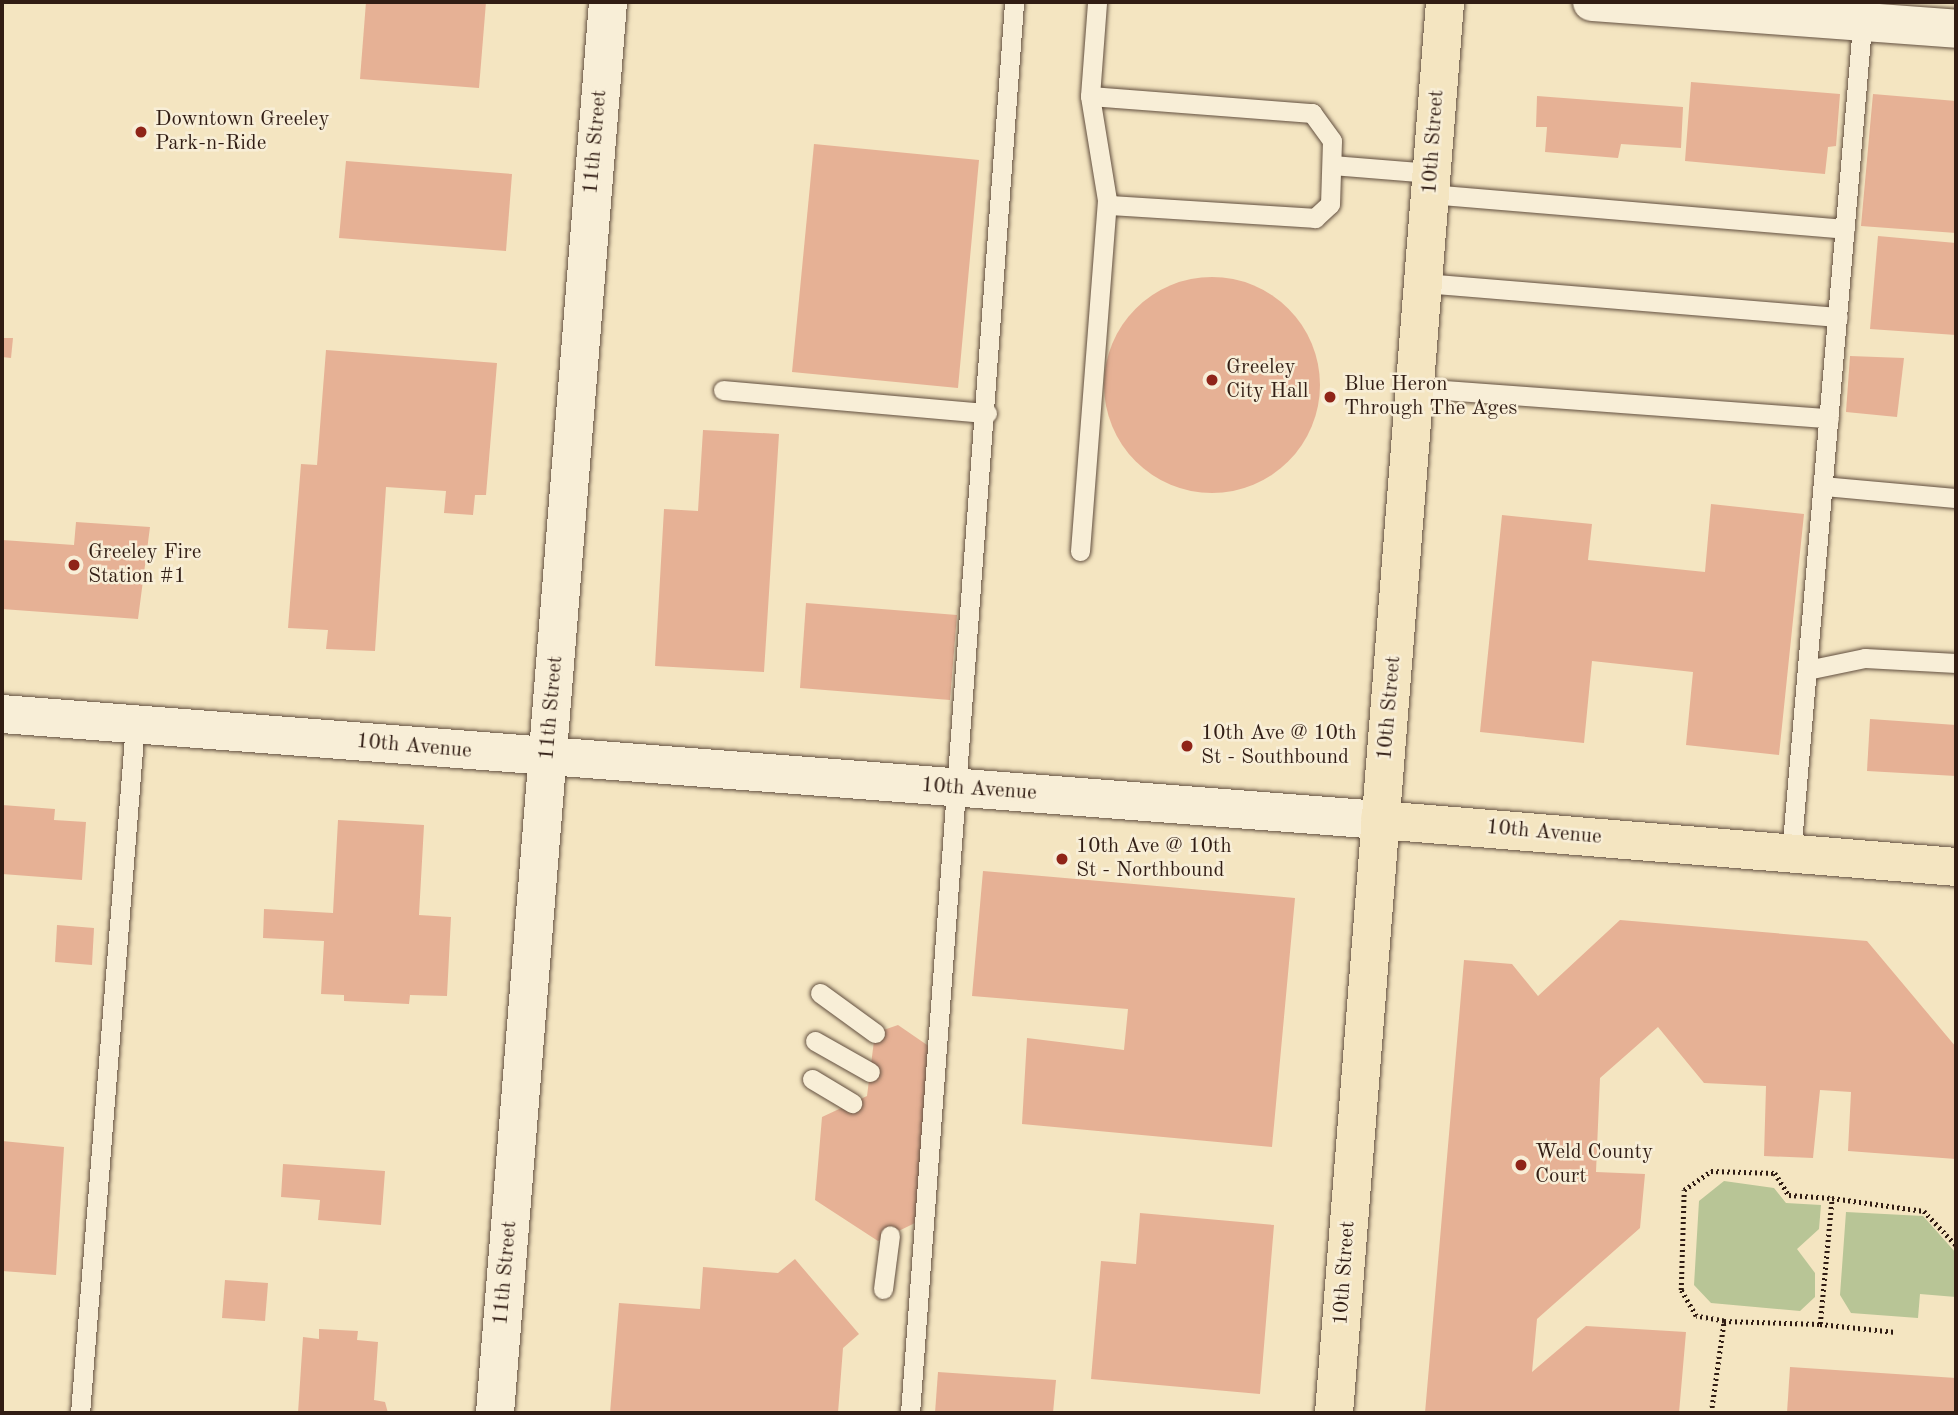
<!DOCTYPE html>
<style>
body{margin:0}
#map{position:relative;width:1958px;height:1415px;overflow:hidden;background:#f4e5c1;font-family:"Old Standard TT",serif}
div>[style]{position:absolute}
.green>*{inset:0;background:#b8c596}
.building>*{inset:0;background:#e6b195}
.round{border-radius:50%}
.path>*{height:4.5px;margin-top:-2.25px;transform-origin:0;background:repeating-linear-gradient(90deg,#311d14 0 2px,transparent 0 5.5px)}
.roads{filter:drop-shadow(0 0 2px #624f3f) drop-shadow(0 0 2px #624f3f)}
.service>*{height:19px;margin:-9.5px;padding:0 9.5px;transform-origin:9.5px;border-radius:9.5px;background:#f8eed7}
.minor>*{height:38px;margin:-19px;padding:0 19px;transform-origin:19px;border-radius:19px;background:#f8eed7}
.secondary>*{height:38px;margin:-19px;padding:0 19px;transform-origin:19px;border-radius:19px;background:#f8eed7}
.primary>*{height:38px;margin:-19px;padding:0 19px;transform-origin:19px;border-radius:19px;background:#f4e5c1}
.dots>*{width:19px;height:19px;translate:-50% -50%;box-sizing:border-box;border:4px solid #f8eed7;border-radius:50%}
span{translate:-50% -50%;white-space:nowrap;text-align:center;line-height:1.15;-webkit-text-stroke:5px #f8eed7;paint-order:stroke}
.poi-label{font-size:21px;color:#311d14}
.left{translate:0 -50%;text-align:left}
.street-label{font-size:21px;color:#311d14}
.frame{position:absolute;inset:0;border:4px solid #311d14;pointer-events:none}
</style>
<div id="map">
<div class="green">
<div style="clip-path:polygon(1724px 1181px,1774px 1188px,1786px 1203px,1821px 1205px,1819px 1229px,1797px 1249px,1815px 1273px,1815px 1297px,1800px 1311px,1711px 1303px,1694px 1285px,1699px 1201px)"></div>
<div style="clip-path:polygon(1846px 1212px,1923px 1216px,1956px 1253px,1956px 1297px,1920px 1294px,1918px 1318px,1851px 1313px,1840px 1295px)"></div>
</div>
<div class="building">
<div style="clip-path:polygon(366px 2px,486px 2px,479px 88px,360px 79px)"></div>
<div style="clip-path:polygon(1691px 82px,1840px 94px,1836px 146px,1828px 147px,1825px 174px,1685px 161px)"></div>
<div style="clip-path:polygon(1873px 94px,1956px 101px,1956px 233px,1861px 226px)"></div>
<div style="clip-path:polygon(1537px 96px,1683px 107px,1681px 148px,1621px 144px,1618px 158px,1545px 152px,1547px 127px,1536px 127px)"></div>
<div style="clip-path:polygon(814px 144px,979px 160px,958px 388px,792px 372px)"></div>
<div style="clip-path:polygon(346px 161px,512px 174px,506px 251px,339px 238px)"></div>
<div style="clip-path:polygon(1878px 236px,1956px 243px,1956px 335px,1870px 329px)"></div>
<div class="round" style="left:1104px;top:277px;width:216px;height:216px"></div>
<div style="clip-path:polygon(2px 338px,13px 338px,11px 358px,2px 357px)"></div>
<div style="clip-path:polygon(326px 350px,497px 363px,486px 495px,475px 495px,473px 515px,444px 513px,446px 491px,386px 487px,375px 651px,326px 649px,328px 630px,288px 628px,301px 464px,317px 465px)"></div>
<div style="clip-path:polygon(1850px 356px,1904px 358px,1897px 417px,1846px 412px)"></div>
<div style="clip-path:polygon(703px 430px,779px 434px,764px 672px,655px 666px,664px 509px,698px 511px)"></div>
<div style="clip-path:polygon(1711px 504px,1804px 514px,1779px 755px,1686px 745px,1693px 672px,1592px 661px,1584px 743px,1480px 732px,1502px 515px,1592px 524px,1588px 560px,1705px 572px)"></div>
<div style="clip-path:polygon(76px 522px,150px 527px,138px 619px,2px 609px,2px 540px,74px 545px)"></div>
<div style="clip-path:polygon(806px 603px,957px 615px,950px 700px,800px 688px)"></div>
<div style="clip-path:polygon(1870px 719px,1956px 725px,1956px 776px,1867px 771px)"></div>
<div style="clip-path:polygon(2px 805px,55px 809px,54px 820px,86px 822px,82px 880px,2px 874px)"></div>
<div style="clip-path:polygon(338px 820px,424px 825px,419px 915px,451px 917px,447px 996px,410px 995px,409px 1004px,344px 1001px,344px 995px,321px 994px,324px 941px,263px 938px,264px 909px,333px 913px)"></div>
<div style="clip-path:polygon(983px 871px,1295px 898px,1272px 1147px,1022px 1124px,1027px 1038px,1124px 1050px,1128px 1009px,972px 996px)"></div>
<div style="clip-path:polygon(1620px 920px,1867px 941px,1956px 1047px,1956px 1159px,1848px 1151px,1851px 1092px,1820px 1090px,1813px 1158px,1764px 1156px,1766px 1086px,1704px 1083px,1658px 1027px,1600px 1078px,1596px 1172px,1645px 1174px,1640px 1228px,1537px 1319px,1532px 1372px,1586px 1326px,1686px 1332px,1679px 1413px,1425px 1413px,1464px 960px,1512px 964px,1538px 996px)"></div>
<div style="clip-path:polygon(57px 925px,94px 928px,92px 965px,55px 962px)"></div>
<div style="clip-path:polygon(898px 1025px,930px 1047px,915px 1223px,878px 1241px,815px 1200px,822px 1117px,867px 1096px,875px 1033px)"></div>
<div style="clip-path:polygon(2px 1141px,64px 1147px,56px 1275px,2px 1271px)"></div>
<div style="clip-path:polygon(283px 1164px,385px 1171px,381px 1225px,318px 1220px,320px 1200px,281px 1197px)"></div>
<div style="clip-path:polygon(1140px 1213px,1274px 1225px,1260px 1394px,1091px 1379px,1101px 1261px,1136px 1264px)"></div>
<div style="clip-path:polygon(795px 1259px,859px 1334px,843px 1348px,838px 1413px,610px 1413px,619px 1303px,700px 1309px,703px 1267px,778px 1273px)"></div>
<div style="clip-path:polygon(225px 1280px,268px 1283px,265px 1321px,222px 1318px)"></div>
<div style="clip-path:polygon(319px 1329px,358px 1331px,357px 1340px,378px 1342px,374px 1400px,385px 1402px,388px 1413px,298px 1413px,303px 1337px,319px 1339px)"></div>
<div style="clip-path:polygon(1790px 1367px,1956px 1378px,1956px 1413px,1787px 1413px)"></div>
<div style="clip-path:polygon(938px 1372px,1056px 1380px,1053px 1413px,935px 1413px)"></div>
</div>
<div class="path">
<div style="left:1724px;top:1321px;width:28px;rotate:-170deg"></div>
<div style="left:1696px;top:1316px;width:30px;rotate:-120deg"></div>
<div style="left:1681px;top:1290px;width:100px;rotate:-88.3deg"></div>
<div style="left:1684px;top:1190px;width:33px;rotate:-35deg"></div>
<div style="left:1711px;top:1171px;width:64px;rotate:1.8deg"></div>
<div style="left:1775px;top:1173px;width:26px;rotate:58deg"></div>
<div style="left:1789px;top:1195px;width:43px;rotate:4deg"></div>
<div style="left:1820px;top:1324px;width:76px;rotate:6deg"></div>
<div style="left:1711px;top:1413px;width:93px;rotate:-82deg"></div>
<div style="left:1724px;top:1321px;width:96px;rotate:1.8deg"></div>
<div style="left:1820px;top:1324px;width:127px;rotate:-84.6deg"></div>
<div style="left:1832px;top:1198px;width:93px;rotate:8deg"></div>
<div style="left:1924px;top:1211px;width:47px;rotate:46.7deg"></div>
</div>
<div class="roads">
<div class="service">
<div style="left:1090px;top:96px;width:223px;rotate:4.4deg"></div>
<div style="left:1312px;top:113px;width:34px;rotate:54deg"></div>
<div style="left:1332px;top:141px;width:63px;rotate:91.8deg"></div>
<div style="left:1330px;top:204px;width:21px;rotate:137deg"></div>
<div style="left:1315px;top:218px;width:208px;rotate:-176.4deg"></div>
<div style="left:1332px;top:165px;width:99px;rotate:4.6deg"></div>
<div style="left:1430px;top:194px;width:416px;rotate:4.8deg"></div>
<div style="left:1424px;top:283px;width:415px;rotate:4.7deg"></div>
<div style="left:1416px;top:388px;width:414px;rotate:4.2deg"></div>
<div style="left:723px;top:390px;width:265px;rotate:5deg"></div>
<div style="left:1823px;top:486px;width:134px;rotate:5.2deg"></div>
<div style="left:1080px;top:551px;width:352px;rotate:-85.6deg"></div>
<div style="left:1107px;top:200px;width:105px;rotate:-99.3deg"></div>
<div style="left:1090px;top:96px;width:94px;rotate:-85.7deg"></div>
<div style="left:1807px;top:670px;width:59px;rotate:-11.7deg"></div>
<div style="left:1865px;top:658px;width:91px;rotate:3.1deg"></div>
<div style="left:1791px;top:854px;width:855px;rotate:-85.1deg"></div>
<div style="left:820px;top:993px;width:68px;rotate:36deg"></div>
<div style="left:815px;top:1041px;width:63px;rotate:29.4deg"></div>
<div style="left:812px;top:1079px;width:47px;rotate:31deg"></div>
<div style="left:883px;top:1289px;width:54px;rotate:-82.6deg"></div>
<div style="left:80px;top:1413px;width:690px;rotate:-85.43deg"></div>
<div style="left:910px;top:1413px;width:1415px;rotate:-85.78deg"></div>
</div>
<div class="minor">
<div style="left:2px;top:714px;width:1382px;rotate:4.4deg"></div>
<div style="left:495px;top:1413px;width:1416px;rotate:-85.42deg"></div>
</div>
<div class="secondary">
<div style="left:1592px;top:2px;width:365px;rotate:4.2deg"></div>
</div>
<div class="primary">
<div style="left:1380px;top:820px;width:578px;rotate:4.66deg"></div>
<div style="left:1334px;top:1413px;width:1415px;rotate:-85.5deg"></div>
</div>
</div>
<div class="dots">
<div style="left:141px;top:132px;background:#8f2418"></div>
<div style="left:1212px;top:380px;background:#8f2418"></div>
<div style="left:1330px;top:397px;background:#8f2418"></div>
<div style="left:74px;top:565px;background:#8f2418"></div>
<div style="left:1187px;top:746px;background:#8f2418"></div>
<div style="left:1062px;top:859px;background:#8f2418"></div>
<div style="left:1521px;top:1165px;background:#8f2418"></div>
</div>
<div class="poi-label">
<span class="left" style="left:155px;top:132px">Downtown Greeley<br>Park-n-Ride</span>
<span class="left" style="left:1226px;top:380px">Greeley<br>City Hall</span>
<span class="left" style="left:1344px;top:397px">Blue Heron<br>Through The Ages</span>
<span class="left" style="left:88px;top:565px">Greeley Fire<br>Station #1</span>
<span class="left" style="left:1201px;top:746px">10th Ave @ 10th<br>St - Southbound</span>
<span class="left" style="left:1076px;top:859px">10th Ave @ 10th<br>St - Northbound</span>
<span class="left" style="left:1535px;top:1165px">Weld County<br>Court</span>
</div>
<div class="street-label">
<span style="left:596px;top:142px;rotate:-85deg">11th Street</span>
<span style="left:1434px;top:142px;rotate:-86deg">10th Street</span>
<span style="left:552px;top:708px;rotate:-85deg">11th Street</span>
<span style="left:1390px;top:708px;rotate:-85deg">10th Street</span>
<span style="left:414px;top:747px;rotate:5deg">10th Avenue</span>
<span style="left:979px;top:790px;rotate:4deg">10th Avenue</span>
<span style="left:1544px;top:833px;rotate:5deg">10th Avenue</span>
<span style="left:506px;top:1273px;rotate:-85deg">11th Street</span>
<span style="left:1345px;top:1273px;rotate:-86deg">10th Street</span>
</div>
<div class="frame"></div>
</div>
